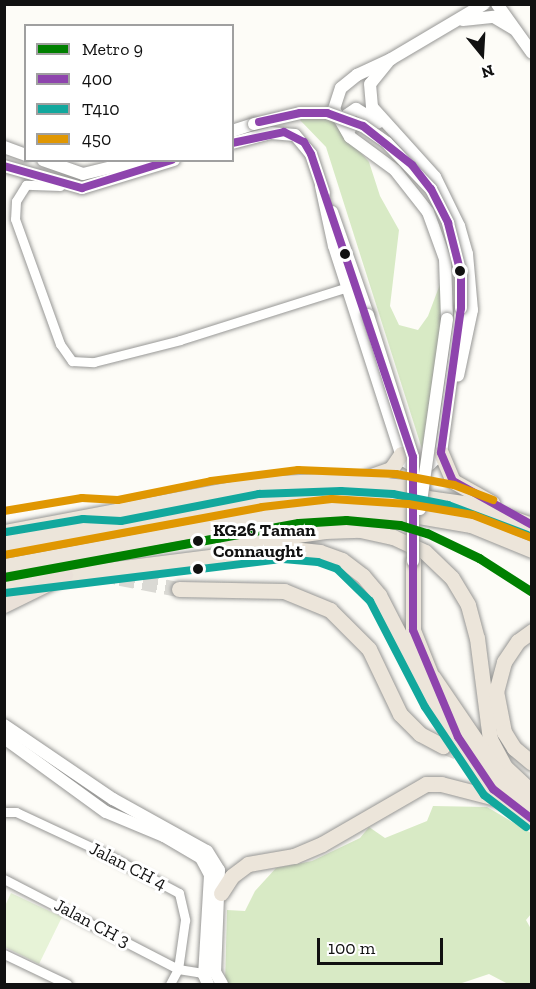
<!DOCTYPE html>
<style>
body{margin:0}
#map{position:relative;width:536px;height:989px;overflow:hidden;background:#fdfcf7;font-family:"Zilla Slab",serif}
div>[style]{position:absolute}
.green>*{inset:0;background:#e7f3d7}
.forest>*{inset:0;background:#d8eac5}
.trunk-tunnel>*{height:15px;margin-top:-7.5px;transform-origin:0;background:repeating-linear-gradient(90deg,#dad9d4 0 15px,transparent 0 23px)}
.roads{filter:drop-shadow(0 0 2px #979795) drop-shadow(0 0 2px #979795)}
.minor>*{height:9px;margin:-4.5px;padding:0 4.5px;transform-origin:4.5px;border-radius:4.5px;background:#fffffe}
.tertiary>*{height:12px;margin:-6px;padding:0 6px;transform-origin:6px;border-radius:6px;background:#fffffe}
.trunk>*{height:15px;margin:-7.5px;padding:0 7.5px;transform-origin:7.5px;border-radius:7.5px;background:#ece5da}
.motorway>*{height:16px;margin:-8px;padding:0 8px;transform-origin:8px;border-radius:8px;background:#eae1d8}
.bridges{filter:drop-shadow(0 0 2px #979795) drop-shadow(0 0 2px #979795)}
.tertiary-bridge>*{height:12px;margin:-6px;padding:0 6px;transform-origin:6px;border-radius:6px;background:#fffffe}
.bus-1>*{height:8px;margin:-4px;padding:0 4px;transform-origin:4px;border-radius:4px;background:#8e44ad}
.bus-2>*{height:8px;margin:-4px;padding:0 4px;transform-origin:4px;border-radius:4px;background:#12a89d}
.bus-3>*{height:8px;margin:-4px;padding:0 4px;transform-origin:4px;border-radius:4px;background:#e09702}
.metro-1>*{height:9px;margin:-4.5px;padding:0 4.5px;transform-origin:4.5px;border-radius:4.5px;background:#008000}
.dots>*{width:16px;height:16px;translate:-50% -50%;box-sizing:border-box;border:3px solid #fff;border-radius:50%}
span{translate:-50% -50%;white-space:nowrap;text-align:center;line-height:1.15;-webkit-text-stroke:6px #fff;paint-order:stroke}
.stop-label{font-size:18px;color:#111;font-weight:700}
.left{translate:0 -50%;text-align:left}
.street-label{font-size:18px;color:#111}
.frame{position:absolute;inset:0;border:6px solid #111;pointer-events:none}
.legend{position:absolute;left:24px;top:24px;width:210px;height:138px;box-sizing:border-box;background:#fff;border:2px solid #a0a0a0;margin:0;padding:8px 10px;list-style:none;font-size:18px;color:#111}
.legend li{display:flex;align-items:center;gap:12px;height:30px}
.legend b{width:30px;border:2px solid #a0a0a0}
.north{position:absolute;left:452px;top:24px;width:60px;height:60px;-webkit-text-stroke:4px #fff;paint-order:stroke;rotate:162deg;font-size:16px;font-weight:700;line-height:24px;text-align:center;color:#111}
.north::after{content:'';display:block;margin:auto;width:21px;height:27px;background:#111;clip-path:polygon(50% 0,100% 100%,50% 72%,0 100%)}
.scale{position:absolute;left:317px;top:938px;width:126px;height:27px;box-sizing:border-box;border:3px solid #111;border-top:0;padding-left:8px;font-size:18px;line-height:21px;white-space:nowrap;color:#111;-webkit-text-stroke:4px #fff;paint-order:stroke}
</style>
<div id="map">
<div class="green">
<div style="clip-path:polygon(11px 893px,62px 917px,39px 964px,5px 947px,5px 906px)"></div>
</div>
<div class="forest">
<div style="clip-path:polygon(330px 118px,369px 162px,380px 196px,399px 230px,390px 306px,399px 325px,418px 330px,428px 316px,442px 279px,441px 324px,422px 449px,326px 147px,299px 119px)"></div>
<div style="clip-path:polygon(433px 806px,487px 807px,531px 833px,531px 914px,526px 920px,531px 929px,531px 984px,508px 984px,489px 974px,459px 984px,225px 984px,227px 910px,245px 911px,255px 891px,276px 868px,312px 861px,360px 838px,369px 827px,385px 838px,427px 821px)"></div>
</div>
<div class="trunk-tunnel">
<div style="left:16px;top:542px;width:110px;rotate:19.1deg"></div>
<div style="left:120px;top:578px;width:60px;rotate:10.6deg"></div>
<div style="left:443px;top:746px;width:35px;rotate:22deg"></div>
</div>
<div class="roads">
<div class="minor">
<div style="left:60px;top:186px;width:34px;rotate:-178deg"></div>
<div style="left:26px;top:185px;width:19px;rotate:122deg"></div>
<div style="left:16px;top:201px;width:18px;rotate:93deg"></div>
<div style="left:15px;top:219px;width:133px;rotate:70.2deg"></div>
<div style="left:60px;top:344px;width:21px;rotate:55deg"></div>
<div style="left:72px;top:361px;width:22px;rotate:3deg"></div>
<div style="left:94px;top:362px;width:89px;rotate:-14.3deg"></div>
<div style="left:180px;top:340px;width:176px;rotate:-17.5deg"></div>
<div style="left:4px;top:812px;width:12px"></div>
<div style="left:16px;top:812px;width:97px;rotate:25deg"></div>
<div style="left:104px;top:853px;width:85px;rotate:28.1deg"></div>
<div style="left:179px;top:893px;width:28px;rotate:77deg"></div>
<div style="left:185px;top:920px;width:49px;rotate:98.1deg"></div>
<div style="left:178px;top:969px;width:196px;rotate:-152.7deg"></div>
<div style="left:4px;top:954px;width:70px;rotate:25.5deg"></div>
<div style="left:170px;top:984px;width:17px;rotate:-62deg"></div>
<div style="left:178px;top:969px;width:30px;rotate:9deg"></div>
</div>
<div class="tertiary">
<div style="left:497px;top:4px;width:60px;rotate:54.5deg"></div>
<div style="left:463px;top:20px;width:31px;rotate:-6deg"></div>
<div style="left:494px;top:17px;width:23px;rotate:31deg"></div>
<div style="left:388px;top:62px;width:28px;rotate:129deg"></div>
<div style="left:370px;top:84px;width:23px;rotate:85deg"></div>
<div style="left:372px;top:107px;width:94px;rotate:48deg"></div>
<div style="left:435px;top:177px;width:55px;rotate:63.9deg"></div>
<div style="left:459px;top:226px;width:29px;rotate:74deg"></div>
<div style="left:467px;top:254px;width:56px;rotate:84.9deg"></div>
<div style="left:472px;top:310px;width:67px;rotate:102deg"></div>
<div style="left:350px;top:129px;width:14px;rotate:-102deg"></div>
<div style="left:347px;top:115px;width:11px;rotate:-34deg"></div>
<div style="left:356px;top:109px;width:26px;rotate:31deg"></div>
<div style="left:232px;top:131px;width:23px;rotate:-18deg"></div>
<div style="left:232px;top:143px;width:40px;rotate:-14.4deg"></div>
<div style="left:271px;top:133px;width:24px;rotate:5deg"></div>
<div style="left:295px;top:135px;width:25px;rotate:50deg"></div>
<div style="left:311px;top:154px;width:41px;rotate:71.6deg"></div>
<div style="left:4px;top:147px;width:23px;rotate:20deg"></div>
<div style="left:43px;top:160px;width:42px;rotate:19.3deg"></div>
<div style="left:83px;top:174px;width:60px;rotate:-13.6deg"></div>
<div style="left:4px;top:166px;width:81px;rotate:15.8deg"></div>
<div style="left:82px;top:188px;width:96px;rotate:-16.9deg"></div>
<div style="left:321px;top:186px;width:61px;rotate:77.8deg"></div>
<div style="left:334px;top:246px;width:225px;rotate:72.1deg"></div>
<div style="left:403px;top:460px;width:14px;rotate:30deg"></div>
<div style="left:415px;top:467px;width:15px;rotate:-11deg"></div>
<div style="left:430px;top:464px;width:16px;rotate:-45deg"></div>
<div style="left:441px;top:453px;width:146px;rotate:-82.1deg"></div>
<div style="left:332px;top:212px;width:109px;rotate:70.7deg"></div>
<div style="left:447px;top:319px;width:60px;rotate:-91.9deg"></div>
<div style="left:445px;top:259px;width:50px;rotate:-109.9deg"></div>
<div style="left:428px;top:212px;width:53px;rotate:-128.2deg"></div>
<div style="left:395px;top:170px;width:56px;rotate:-143.7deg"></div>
<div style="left:350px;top:137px;width:32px;rotate:-120deg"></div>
<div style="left:334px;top:109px;width:22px;rotate:-72deg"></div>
<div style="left:341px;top:88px;width:21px;rotate:-39deg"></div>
<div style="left:357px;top:75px;width:38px;rotate:-25deg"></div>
<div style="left:391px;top:59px;width:108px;rotate:-30.6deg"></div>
<div style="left:4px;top:725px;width:132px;rotate:34.2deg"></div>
<div style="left:113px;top:799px;width:107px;rotate:29deg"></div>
<div style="left:207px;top:851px;width:22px;rotate:58deg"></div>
<div style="left:219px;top:870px;width:102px;rotate:92.2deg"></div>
<div style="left:215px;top:972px;width:14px;rotate:60deg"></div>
<div style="left:4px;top:738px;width:126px;rotate:36deg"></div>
<div style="left:106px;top:812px;width:63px;rotate:22.5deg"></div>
<div style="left:164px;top:836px;width:43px;rotate:30.7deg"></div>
<div style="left:201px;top:858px;width:19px;rotate:62deg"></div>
<div style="left:210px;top:875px;width:100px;rotate:93.4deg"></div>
<div style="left:204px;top:975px;width:10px;rotate:66deg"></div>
</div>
<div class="trunk">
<div style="left:441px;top:453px;width:30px;rotate:67deg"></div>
<div style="left:453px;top:481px;width:45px;rotate:29.4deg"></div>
<div style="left:368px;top:477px;width:24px;rotate:-19deg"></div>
<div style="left:391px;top:469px;width:18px;rotate:-56deg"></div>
<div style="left:4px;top:532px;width:258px;rotate:-10.7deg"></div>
<div style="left:258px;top:484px;width:83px;rotate:-2.8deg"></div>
<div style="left:341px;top:480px;width:81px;rotate:6.3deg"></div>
<div style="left:4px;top:545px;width:213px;rotate:-9.7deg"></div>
<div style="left:214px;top:509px;width:132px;rotate:-6.1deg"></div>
<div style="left:345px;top:495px;width:76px;rotate:1.5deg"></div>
<div style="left:421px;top:497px;width:49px;rotate:8.1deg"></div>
<div style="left:470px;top:504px;width:65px;rotate:18.7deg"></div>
<div style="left:227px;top:545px;width:99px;rotate:-8.1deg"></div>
<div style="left:325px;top:531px;width:35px;rotate:-2deg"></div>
<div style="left:360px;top:530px;width:34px;rotate:12deg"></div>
<div style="left:393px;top:537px;width:35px;rotate:25deg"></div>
<div style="left:425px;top:552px;width:37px;rotate:44deg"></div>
<div style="left:452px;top:578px;width:31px;rotate:59deg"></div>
<div style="left:468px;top:605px;width:34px;rotate:75deg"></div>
<div style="left:477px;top:638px;width:102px;rotate:82.7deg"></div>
<div style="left:490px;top:739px;width:32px;rotate:62deg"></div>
<div style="left:505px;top:767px;width:37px;rotate:43deg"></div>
<div style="left:413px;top:561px;width:69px;rotate:90deg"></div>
<div style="left:413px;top:630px;width:59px;rotate:68.2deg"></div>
<div style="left:4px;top:566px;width:265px;rotate:-10.7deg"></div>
<div style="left:264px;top:517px;width:68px;rotate:-6.7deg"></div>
<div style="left:332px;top:509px;width:75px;rotate:3.8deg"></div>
<div style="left:407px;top:514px;width:65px;rotate:9.8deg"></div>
<div style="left:471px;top:525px;width:66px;rotate:22.3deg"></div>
<div style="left:4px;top:583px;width:281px;rotate:-7.2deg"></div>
<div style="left:283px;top:548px;width:37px;rotate:6deg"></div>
<div style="left:320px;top:552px;width:23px;rotate:20deg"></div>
<div style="left:342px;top:560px;width:26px;rotate:37deg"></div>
<div style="left:363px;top:576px;width:25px;rotate:50deg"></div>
<div style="left:379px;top:595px;width:120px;rotate:62.8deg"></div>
<div style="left:434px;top:702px;width:105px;rotate:55.9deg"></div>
<div style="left:493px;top:789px;width:49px;rotate:37.6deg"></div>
<div style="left:179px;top:589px;width:105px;rotate:1.1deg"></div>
<div style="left:284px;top:591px;width:50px;rotate:22.4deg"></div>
<div style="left:330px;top:610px;width:55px;rotate:45deg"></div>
<div style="left:369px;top:649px;width:72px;rotate:64.5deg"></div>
<div style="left:400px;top:714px;width:28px;rotate:45deg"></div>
<div style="left:420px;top:734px;width:26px;rotate:28deg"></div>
<div style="left:532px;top:631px;width:17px;rotate:144deg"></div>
<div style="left:518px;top:641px;width:25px;rotate:124deg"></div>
<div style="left:504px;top:662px;width:30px;rotate:105deg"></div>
<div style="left:496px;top:691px;width:42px;rotate:79deg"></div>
<div style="left:504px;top:732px;width:19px;rotate:58deg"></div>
<div style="left:514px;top:748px;width:23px;rotate:40deg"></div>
<div style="left:433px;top:677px;width:121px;rotate:55.8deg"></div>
<div style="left:501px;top:777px;width:41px;rotate:41.1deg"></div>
<div style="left:221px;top:893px;width:20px;rotate:-57deg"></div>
<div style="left:232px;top:876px;width:20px;rotate:-37deg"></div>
<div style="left:248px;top:864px;width:47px;rotate:-9.9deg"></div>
<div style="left:294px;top:856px;width:30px;rotate:-23deg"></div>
<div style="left:322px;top:844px;width:120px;rotate:-30deg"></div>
<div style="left:426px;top:784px;width:15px"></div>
<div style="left:441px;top:784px;width:64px;rotate:14.5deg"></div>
</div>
<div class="motorway">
<div style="left:4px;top:605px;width:68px;rotate:-26.2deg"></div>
</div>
</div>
<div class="bridges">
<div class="tertiary-bridge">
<div style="left:254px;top:124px;width:47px;rotate:-13.4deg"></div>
<div style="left:300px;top:113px;width:27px"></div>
<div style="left:327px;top:113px;width:38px;rotate:20deg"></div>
<div style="left:363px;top:126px;width:29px;rotate:35deg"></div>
<div style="left:387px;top:143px;width:64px;rotate:46.3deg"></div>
<div style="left:431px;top:189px;width:38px;rotate:63deg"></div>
<div style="left:448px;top:223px;width:53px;rotate:75.7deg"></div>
<div style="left:461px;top:274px;width:34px;rotate:90deg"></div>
<div style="left:368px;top:315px;width:149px;rotate:72.4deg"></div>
<div style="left:413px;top:457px;width:104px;rotate:90deg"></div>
<div style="left:420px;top:509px;width:192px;rotate:-81.9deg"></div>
</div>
</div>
<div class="bus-1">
<div style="left:259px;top:122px;width:42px;rotate:-12.4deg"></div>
<div style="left:300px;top:113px;width:27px"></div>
<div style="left:327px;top:113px;width:38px;rotate:20deg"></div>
<div style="left:363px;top:126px;width:63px;rotate:38.5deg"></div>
<div style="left:412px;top:165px;width:31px;rotate:52deg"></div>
<div style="left:431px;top:189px;width:38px;rotate:63deg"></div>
<div style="left:448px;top:223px;width:53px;rotate:75.7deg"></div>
<div style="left:461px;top:274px;width:34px;rotate:90deg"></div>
<div style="left:461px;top:308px;width:146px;rotate:97.9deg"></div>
<div style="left:441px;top:453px;width:30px;rotate:67deg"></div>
<div style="left:453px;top:481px;width:90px;rotate:29.1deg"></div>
<div style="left:232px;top:143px;width:53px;rotate:-11.9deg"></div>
<div style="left:284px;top:132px;width:22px;rotate:27deg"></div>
<div style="left:304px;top:142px;width:14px;rotate:60deg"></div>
<div style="left:311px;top:154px;width:320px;rotate:71.4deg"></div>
<div style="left:413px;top:457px;width:173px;rotate:90deg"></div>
<div style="left:413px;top:630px;width:116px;rotate:67.2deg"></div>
<div style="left:458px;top:737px;width:63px;rotate:56.1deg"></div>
<div style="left:493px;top:789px;width:49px;rotate:37.6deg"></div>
<div style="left:4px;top:166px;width:81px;rotate:15.8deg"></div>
<div style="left:82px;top:188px;width:94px;rotate:-17.3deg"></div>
</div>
<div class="bus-2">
<div style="left:6px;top:532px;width:78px;rotate:-9.6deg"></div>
<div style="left:83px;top:519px;width:38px;rotate:3deg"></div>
<div style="left:121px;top:521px;width:141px;rotate:-11.1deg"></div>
<div style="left:259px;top:494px;width:82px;rotate:-2.1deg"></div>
<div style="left:341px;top:491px;width:52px;rotate:3.3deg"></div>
<div style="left:393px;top:494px;width:56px;rotate:11.3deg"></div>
<div style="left:448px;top:505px;width:85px;rotate:20.6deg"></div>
<div style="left:5px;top:593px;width:280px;rotate:-7deg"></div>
<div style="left:283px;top:559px;width:35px;rotate:5deg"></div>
<div style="left:318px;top:562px;width:20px;rotate:20deg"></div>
<div style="left:337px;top:569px;width:46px;rotate:44.1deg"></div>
<div style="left:370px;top:601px;width:119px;rotate:62.6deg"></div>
<div style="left:425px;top:707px;width:106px;rotate:56.2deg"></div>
<div style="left:484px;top:795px;width:53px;rotate:37.3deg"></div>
</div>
<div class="bus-3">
<div style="left:4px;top:511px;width:79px;rotate:-9.5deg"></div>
<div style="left:82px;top:498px;width:36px;rotate:3deg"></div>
<div style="left:118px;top:500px;width:95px;rotate:-11.5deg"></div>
<div style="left:211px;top:481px;width:88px;rotate:-7.2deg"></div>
<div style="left:298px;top:470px;width:98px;rotate:2.3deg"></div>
<div style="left:396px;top:474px;width:59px;rotate:10.7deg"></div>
<div style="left:454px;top:485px;width:42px;rotate:21deg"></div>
<div style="left:4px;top:555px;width:262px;rotate:-10.5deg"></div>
<div style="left:262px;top:507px;width:70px;rotate:-6.5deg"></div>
<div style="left:332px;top:499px;width:76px;rotate:3.8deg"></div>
<div style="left:408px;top:504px;width:66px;rotate:9.6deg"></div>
<div style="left:473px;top:515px;width:63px;rotate:21.3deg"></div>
</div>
<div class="metro-1">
<div style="left:4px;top:577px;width:299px;rotate:-10.4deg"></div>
<div style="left:298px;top:523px;width:48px;rotate:-3.6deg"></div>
<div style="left:346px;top:520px;width:54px;rotate:5.3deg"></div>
<div style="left:400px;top:525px;width:28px;rotate:17deg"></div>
<div style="left:427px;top:533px;width:58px;rotate:25.7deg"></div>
<div style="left:479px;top:558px;width:63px;rotate:32.7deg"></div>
</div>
<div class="dots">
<div style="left:345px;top:254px;background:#111"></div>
<div style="left:460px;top:271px;background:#111"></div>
<div style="left:198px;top:541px;background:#111"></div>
<div style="left:198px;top:569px;background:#111"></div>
</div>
<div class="stop-label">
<span class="left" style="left:213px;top:541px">KG26 Taman<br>Connaught</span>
</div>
<div class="street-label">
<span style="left:128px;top:866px;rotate:27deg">Jalan CH 4</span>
<span style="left:92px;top:923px;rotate:28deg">Jalan CH 3</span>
</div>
<div class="frame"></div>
<ul class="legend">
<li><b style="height:8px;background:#008000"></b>Metro 9</li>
<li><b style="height:8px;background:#8e44ad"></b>400</li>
<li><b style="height:8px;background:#12a89d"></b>T410</li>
<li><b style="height:8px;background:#e09702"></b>450</li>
</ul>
<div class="north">N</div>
<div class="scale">100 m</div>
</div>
